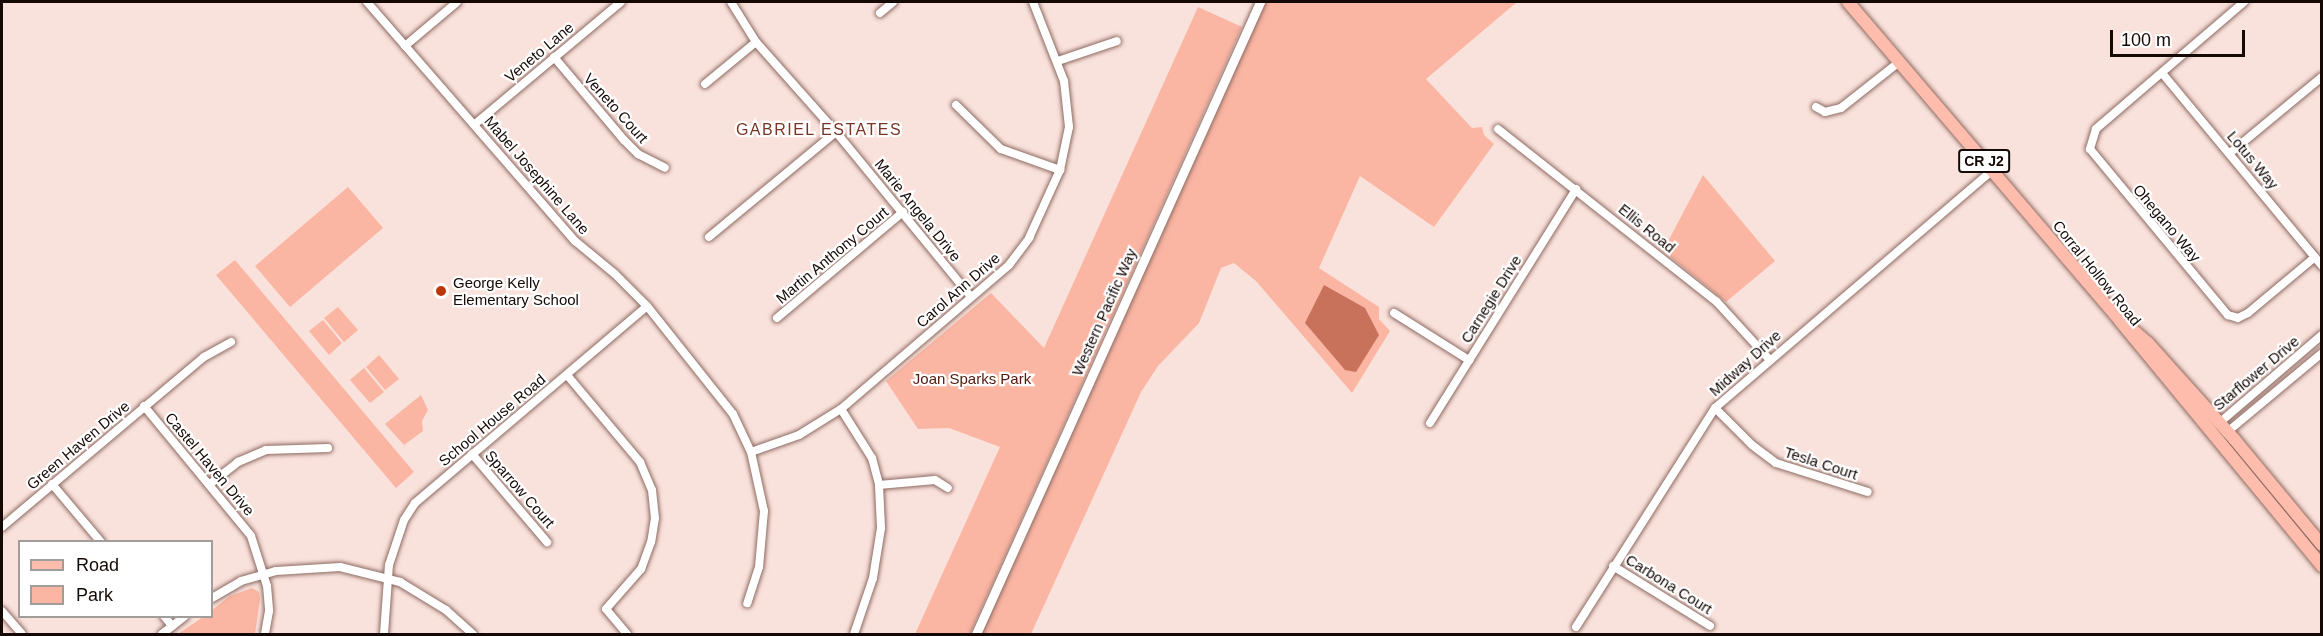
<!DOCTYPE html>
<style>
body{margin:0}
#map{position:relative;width:2323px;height:636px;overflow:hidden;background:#fae2dc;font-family:Arial,sans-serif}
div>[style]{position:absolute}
.green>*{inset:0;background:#fab5a3}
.water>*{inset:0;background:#c9725b}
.roads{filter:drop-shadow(0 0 2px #8d6b62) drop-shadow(0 0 2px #8d6b62)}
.minor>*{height:8px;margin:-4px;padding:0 4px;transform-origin:4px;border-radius:4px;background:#fff}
.tertiary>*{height:9px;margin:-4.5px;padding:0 4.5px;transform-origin:4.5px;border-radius:4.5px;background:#fff}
.primary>*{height:12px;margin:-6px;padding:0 6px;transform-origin:6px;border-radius:6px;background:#febcac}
.dots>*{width:16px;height:16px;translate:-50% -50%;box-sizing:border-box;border:3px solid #fff;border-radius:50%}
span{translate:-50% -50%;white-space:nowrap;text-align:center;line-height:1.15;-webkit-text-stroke:4.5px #fff;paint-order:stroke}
.shield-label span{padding:2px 4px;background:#fff;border:2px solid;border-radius:4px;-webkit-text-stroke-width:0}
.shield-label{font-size:14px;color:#150906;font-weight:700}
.street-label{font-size:15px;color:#150906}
.poi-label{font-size:15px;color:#150906}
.left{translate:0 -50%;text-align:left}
.park-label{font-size:15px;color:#521a0b}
.neighbourhood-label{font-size:16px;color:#793524;letter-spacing:1.5px}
.frame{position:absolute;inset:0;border:3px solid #150906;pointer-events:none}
.legend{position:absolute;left:18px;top:540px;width:195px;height:78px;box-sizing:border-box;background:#fff;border:2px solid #a19d9b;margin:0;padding:8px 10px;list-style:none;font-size:18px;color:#150906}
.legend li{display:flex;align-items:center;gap:12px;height:30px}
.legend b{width:30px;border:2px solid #a19d9b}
.scale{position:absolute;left:2110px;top:30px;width:135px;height:27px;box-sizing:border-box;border:3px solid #150906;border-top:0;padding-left:8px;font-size:18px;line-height:21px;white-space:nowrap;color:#150906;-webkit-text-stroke:4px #fff;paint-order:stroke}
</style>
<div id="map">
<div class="green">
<div style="clip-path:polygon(1263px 2px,1517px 2px,1426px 79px,1472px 128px,1482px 127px,1484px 135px,1494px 144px,1434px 227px,1360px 176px,1319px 268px,1379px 307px,1379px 319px,1390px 331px,1352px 393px,1256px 281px,1234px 263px,1221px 268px,1199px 323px,1158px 366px,1141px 392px,1031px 634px,979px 634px)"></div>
<div style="clip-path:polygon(1198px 7px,1242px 27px,970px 634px,915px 634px,1000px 447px,949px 428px,918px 429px,886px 381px,991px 293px,1044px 348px)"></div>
<div style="clip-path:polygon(1703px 175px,1775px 261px,1726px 302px,1663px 251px)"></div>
<div style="clip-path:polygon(348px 187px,383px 228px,290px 307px,255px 266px)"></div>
<div style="clip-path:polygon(235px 260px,414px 472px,396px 488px,216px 275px)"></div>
<div style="clip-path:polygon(338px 307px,358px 330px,344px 342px,324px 318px)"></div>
<div style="clip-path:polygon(323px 320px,342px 343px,329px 355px,309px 331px)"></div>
<div style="clip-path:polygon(379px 355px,399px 379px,385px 390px,366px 367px)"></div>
<div style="clip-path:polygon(364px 368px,384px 392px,370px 403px,350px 380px)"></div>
<div style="clip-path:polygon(421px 395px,428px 410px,422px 421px,423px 431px,404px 445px,385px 424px)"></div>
<div style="clip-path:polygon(252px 588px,259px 592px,260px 599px,255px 634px,178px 634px,203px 617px,212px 616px,212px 610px,230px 596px)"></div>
</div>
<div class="water">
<div style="clip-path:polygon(1324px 285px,1365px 308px,1379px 335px,1356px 372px,1345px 370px,1305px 323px)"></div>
</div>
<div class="roads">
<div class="minor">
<div style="left:367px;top:2px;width:317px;rotate:49deg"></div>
<div style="left:575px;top:241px;width:52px;rotate:39.5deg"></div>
<div style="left:615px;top:274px;width:45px;rotate:45deg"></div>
<div style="left:647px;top:306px;width:138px;rotate:51.5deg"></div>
<div style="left:733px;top:414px;width:42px;rotate:64.7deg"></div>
<div style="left:751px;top:452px;width:60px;rotate:77.6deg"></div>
<div style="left:764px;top:511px;width:56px;rotate:95.1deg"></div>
<div style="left:759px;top:567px;width:38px;rotate:108deg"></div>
<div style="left:731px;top:2px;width:47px;rotate:58deg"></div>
<div style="left:756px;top:42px;width:120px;rotate:48.4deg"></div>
<div style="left:836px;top:132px;width:213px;rotate:50.7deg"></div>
<div style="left:2244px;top:2px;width:195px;rotate:139.4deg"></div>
<div style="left:2096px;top:129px;width:21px;rotate:107deg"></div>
<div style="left:2090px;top:149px;width:216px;rotate:50.3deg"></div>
<div style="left:2228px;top:315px;width:10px;rotate:17deg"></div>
<div style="left:2238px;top:318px;width:11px;rotate:-27deg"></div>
<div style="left:2248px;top:313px;width:87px;rotate:-39.9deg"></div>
<div style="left:880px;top:13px;width:17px;rotate:-40deg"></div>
<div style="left:405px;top:46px;width:68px;rotate:-40.2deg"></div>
<div style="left:554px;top:57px;width:109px;rotate:49.9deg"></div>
<div style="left:624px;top:140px;width:20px;rotate:45deg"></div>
<div style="left:638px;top:154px;width:30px;rotate:27deg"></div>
<div style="left:1058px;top:61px;width:62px;rotate:-18.7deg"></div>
<div style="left:2162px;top:73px;width:251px;rotate:50.3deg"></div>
<div style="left:705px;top:84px;width:66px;rotate:-39.5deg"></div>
<div style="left:956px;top:105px;width:63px;rotate:44.4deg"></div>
<div style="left:1001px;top:149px;width:63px;rotate:19.6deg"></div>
<div style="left:1816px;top:107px;width:10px;rotate:29deg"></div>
<div style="left:1825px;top:112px;width:16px;rotate:-14deg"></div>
<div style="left:1841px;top:108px;width:74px;rotate:-38.4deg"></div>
<div style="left:475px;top:124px;width:190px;rotate:-39.9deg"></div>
<div style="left:1498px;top:129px;width:278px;rotate:38.3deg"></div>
<div style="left:1716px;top:301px;width:79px;rotate:47.6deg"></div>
<div style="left:2230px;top:153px;width:119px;rotate:-39.6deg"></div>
<div style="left:709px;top:237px;width:165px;rotate:-39.6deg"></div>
<div style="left:1394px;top:313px;width:89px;rotate:32.1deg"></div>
<div style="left:777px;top:318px;width:165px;rotate:-40.1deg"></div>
<div style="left:567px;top:375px;width:114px;rotate:50deg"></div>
<div style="left:640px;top:462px;width:30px;rotate:67deg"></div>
<div style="left:652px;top:490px;width:28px;rotate:84deg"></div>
<div style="left:655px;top:518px;width:24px;rotate:99deg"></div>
<div style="left:651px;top:542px;width:29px;rotate:110deg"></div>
<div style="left:641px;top:569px;width:53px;rotate:131.2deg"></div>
<div style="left:606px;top:609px;width:33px;rotate:50deg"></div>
<div style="left:144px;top:406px;width:168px;rotate:50.5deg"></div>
<div style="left:251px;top:536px;width:52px;rotate:72.3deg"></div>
<div style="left:267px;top:586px;width:25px;rotate:85deg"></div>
<div style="left:269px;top:611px;width:23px;rotate:100deg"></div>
<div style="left:1715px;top:408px;width:52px;rotate:45deg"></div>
<div style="left:1752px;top:445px;width:30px;rotate:37deg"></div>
<div style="left:1776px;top:463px;width:96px;rotate:17.5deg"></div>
<div style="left:841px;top:409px;width:58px;rotate:57.7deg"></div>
<div style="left:872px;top:458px;width:28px;rotate:75deg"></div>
<div style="left:879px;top:485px;width:43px;rotate:87.3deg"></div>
<div style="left:881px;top:528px;width:51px;rotate:99.1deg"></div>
<div style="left:873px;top:578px;width:59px;rotate:108.7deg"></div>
<div style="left:1430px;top:423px;width:276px;rotate:-58deg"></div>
<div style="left:2218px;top:424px;width:137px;rotate:-40.6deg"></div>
<div style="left:2226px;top:433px;width:125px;rotate:-39.8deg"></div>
<div style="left:751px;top:452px;width:51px;rotate:-19.5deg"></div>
<div style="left:799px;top:435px;width:49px;rotate:-31.8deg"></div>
<div style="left:841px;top:409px;width:221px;rotate:-40.6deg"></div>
<div style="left:1009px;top:265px;width:34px;rotate:-53deg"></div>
<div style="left:1029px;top:238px;width:75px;rotate:-65.5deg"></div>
<div style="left:1060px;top:170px;width:44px;rotate:-78.2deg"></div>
<div style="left:1069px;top:127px;width:46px;rotate:-96.2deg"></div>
<div style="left:1064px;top:81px;width:85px;rotate:-111.4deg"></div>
<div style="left:472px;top:454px;width:116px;rotate:49.6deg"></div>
<div style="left:52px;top:484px;width:76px;rotate:49.8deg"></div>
<div style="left:210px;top:484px;width:36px;rotate:-38deg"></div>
<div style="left:238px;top:462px;width:30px;rotate:-23deg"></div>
<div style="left:266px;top:450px;width:62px;rotate:-1.8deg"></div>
<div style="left:879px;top:485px;width:56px;rotate:-5.1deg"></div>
<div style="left:935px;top:480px;width:15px;rotate:32deg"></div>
<div style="left:2px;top:527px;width:264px;rotate:-40.1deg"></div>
<div style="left:204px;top:357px;width:31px;rotate:-29deg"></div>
<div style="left:1613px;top:566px;width:114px;rotate:31.7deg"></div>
<div style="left:212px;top:598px;width:34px;rotate:-30deg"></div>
<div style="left:241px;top:581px;width:36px;rotate:-16deg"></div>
<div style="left:276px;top:571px;width:64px;rotate:-3.6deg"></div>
<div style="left:340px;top:567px;width:62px;rotate:14deg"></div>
<div style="left:400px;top:582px;width:54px;rotate:31.3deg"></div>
<div style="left:446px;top:610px;width:36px;rotate:42deg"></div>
<div style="left:2px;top:611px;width:30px;rotate:49deg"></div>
<div style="left:164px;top:616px;width:13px;rotate:51deg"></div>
<div style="left:1576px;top:627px;width:259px;rotate:-57.6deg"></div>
<div style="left:1715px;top:408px;width:365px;rotate:-40.6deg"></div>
<div style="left:162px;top:634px;width:29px;rotate:-38deg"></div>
<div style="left:384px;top:634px;width:69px;rotate:-85.9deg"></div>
<div style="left:389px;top:565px;width:47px;rotate:-71.6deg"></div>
<div style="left:404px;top:520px;width:20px;rotate:-57deg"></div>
<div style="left:415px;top:503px;width:304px;rotate:-40.3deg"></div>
</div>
<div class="tertiary">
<div style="left:976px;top:634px;width:693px;rotate:-65.8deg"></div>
</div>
<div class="primary">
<div style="left:1848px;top:2px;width:419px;rotate:49.5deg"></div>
<div style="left:2120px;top:321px;width:318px;rotate:50.5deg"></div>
<div style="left:2126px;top:324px;width:29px;rotate:41deg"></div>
<div style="left:2148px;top:343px;width:130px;rotate:48.1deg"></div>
<div style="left:2235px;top:440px;width:136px;rotate:50.4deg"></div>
</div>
</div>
<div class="dots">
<div style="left:441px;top:291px;background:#be3509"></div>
</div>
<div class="shield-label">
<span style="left:1984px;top:161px">CR J2</span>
</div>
<div class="street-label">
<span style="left:539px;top:52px;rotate:-40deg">Veneto Lane</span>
<span style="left:616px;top:108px;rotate:48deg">Veneto Court</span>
<span style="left:2253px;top:160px;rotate:50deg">Lotus Way</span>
<span style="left:537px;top:175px;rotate:49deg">Mabel Josephine Lane</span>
<span style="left:918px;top:210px;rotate:51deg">Marie Angela Drive</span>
<span style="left:2167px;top:223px;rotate:50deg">Ohegano Way</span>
<span style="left:1647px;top:228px;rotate:39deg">Ellis Road</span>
<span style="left:832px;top:255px;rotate:-40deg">Martin Anthony Court</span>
<span style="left:2097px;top:273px;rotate:51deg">Corral Hollow Road</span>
<span style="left:958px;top:290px;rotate:-41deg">Carol Ann Drive</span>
<span style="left:1491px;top:299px;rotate:-58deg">Carnegie Drive</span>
<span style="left:1104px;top:312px;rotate:-66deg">Western Pacific Way</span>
<span style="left:1745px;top:363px;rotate:-42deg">Midway Drive</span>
<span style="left:2256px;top:373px;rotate:-40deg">Starflower Drive</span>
<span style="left:492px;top:420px;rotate:-40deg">School House Road</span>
<span style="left:78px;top:445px;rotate:-40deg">Green Haven Drive</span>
<span style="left:1821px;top:463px;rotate:18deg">Tesla Court</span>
<span style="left:210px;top:464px;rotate:50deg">Castel Haven Drive</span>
<span style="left:520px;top:489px;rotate:49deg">Sparrow Court</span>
<span style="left:1669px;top:584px;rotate:32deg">Carbona Court</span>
</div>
<div class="poi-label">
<span class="left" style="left:453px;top:291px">George Kelly<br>Elementary School</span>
</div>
<div class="park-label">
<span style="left:972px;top:379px">Joan Sparks Park</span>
</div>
<div class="neighbourhood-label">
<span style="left:819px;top:130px">GABRIEL ESTATES</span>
</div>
<div class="frame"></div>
<ul class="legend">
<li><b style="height:8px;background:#febcac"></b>Road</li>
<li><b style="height:16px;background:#fab5a3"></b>Park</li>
</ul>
<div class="scale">100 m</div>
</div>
